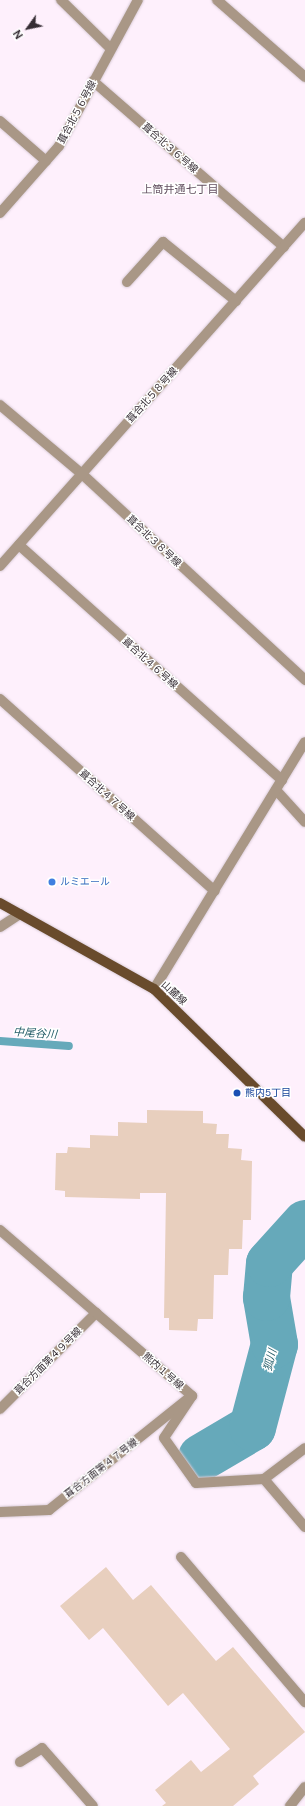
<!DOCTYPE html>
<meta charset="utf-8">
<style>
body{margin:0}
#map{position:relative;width:305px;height:1806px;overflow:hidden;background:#fef0fc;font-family:"DM Sans","Noto Sans JP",sans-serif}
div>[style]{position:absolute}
.stream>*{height:8px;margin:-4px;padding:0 4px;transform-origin:4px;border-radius:4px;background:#66a9ba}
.river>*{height:47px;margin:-23.5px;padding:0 23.5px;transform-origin:23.5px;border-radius:23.5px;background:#66a9ba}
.building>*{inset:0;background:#e8cfbe}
.roads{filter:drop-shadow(0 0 1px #dacdd8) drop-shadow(0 0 1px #dacdd8)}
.service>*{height:10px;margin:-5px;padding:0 5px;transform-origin:5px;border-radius:5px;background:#a99786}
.minor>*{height:10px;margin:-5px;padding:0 5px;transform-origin:5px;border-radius:5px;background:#a99786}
.tertiary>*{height:10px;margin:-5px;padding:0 5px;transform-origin:5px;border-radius:5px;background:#a99786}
.primary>*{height:10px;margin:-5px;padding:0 5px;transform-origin:5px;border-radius:5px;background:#694b2c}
.dots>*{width:11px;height:11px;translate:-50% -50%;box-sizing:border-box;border:2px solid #fff;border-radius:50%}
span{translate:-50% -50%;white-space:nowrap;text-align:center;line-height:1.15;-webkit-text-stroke:3px #fff;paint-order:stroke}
.street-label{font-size:10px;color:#352d34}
.shop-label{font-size:10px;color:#366cbe}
.left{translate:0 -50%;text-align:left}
.transit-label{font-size:10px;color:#164399}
.neighbourhood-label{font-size:11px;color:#645162}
.water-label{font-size:11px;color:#245c68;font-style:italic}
.north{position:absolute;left:8px;top:8px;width:40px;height:40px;-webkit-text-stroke:3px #fff;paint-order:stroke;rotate:237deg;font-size:11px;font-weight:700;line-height:16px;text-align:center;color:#352d34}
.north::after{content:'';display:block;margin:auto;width:14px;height:18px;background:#352d34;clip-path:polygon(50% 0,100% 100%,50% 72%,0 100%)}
</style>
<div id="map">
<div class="stream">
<div style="left:0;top:1041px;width:69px;rotate:4.1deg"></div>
</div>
<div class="river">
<div style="left:201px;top:1457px;width:59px;rotate:-30.5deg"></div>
<div style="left:252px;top:1427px;width:86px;rotate:-75.2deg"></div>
<div style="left:274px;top:1344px;width:48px;rotate:-99.7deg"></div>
<div style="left:266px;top:1297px;width:34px;rotate:-85deg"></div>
<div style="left:269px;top:1263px;width:54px;rotate:-48deg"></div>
</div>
<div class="building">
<div style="clip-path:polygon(147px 1110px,203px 1111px,203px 1123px,217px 1124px,216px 1134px,229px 1134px,228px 1148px,242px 1149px,241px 1160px,252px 1161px,251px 1220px,243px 1220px,242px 1249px,229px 1249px,228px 1275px,214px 1275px,213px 1319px,198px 1319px,197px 1331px,169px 1330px,169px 1318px,164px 1318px,166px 1193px,140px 1193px,140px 1199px,65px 1197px,65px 1191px,55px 1190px,56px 1153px,67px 1153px,68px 1147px,90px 1148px,90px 1135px,118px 1136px,118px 1122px,147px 1123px)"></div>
<div style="clip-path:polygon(106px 1567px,133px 1600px,151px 1585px,216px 1661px,233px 1647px,305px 1732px,253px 1776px,259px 1784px,233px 1806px,162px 1806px,166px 1803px,155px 1790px,191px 1760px,201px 1772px,230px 1749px,183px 1693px,168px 1706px,103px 1628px,89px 1640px,60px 1606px)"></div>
</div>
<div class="roads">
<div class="service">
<div style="left:0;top:1409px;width:136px;rotate:-45deg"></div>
<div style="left:0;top:1512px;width:49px;rotate:-2.3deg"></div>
<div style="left:49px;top:1510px;width:179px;rotate:-38.7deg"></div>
</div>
<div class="minor">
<div style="left:61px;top:0;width:69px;rotate:44.4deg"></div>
<div style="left:217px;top:0;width:117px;rotate:41.2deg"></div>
<div style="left:93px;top:81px;width:253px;rotate:41deg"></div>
<div style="left:0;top:121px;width:61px;rotate:41deg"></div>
<div style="left:0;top:213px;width:89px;rotate:-48.6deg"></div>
<div style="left:59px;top:146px;width:166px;rotate:-61.6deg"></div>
<div style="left:127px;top:282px;width:54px;rotate:-48deg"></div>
<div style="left:163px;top:242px;width:94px;rotate:38.9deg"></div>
<div style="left:0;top:405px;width:107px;rotate:40.1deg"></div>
<div style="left:82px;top:474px;width:304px;rotate:42.7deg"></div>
<div style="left:19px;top:545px;width:353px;rotate:41.8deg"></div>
<div style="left:0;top:566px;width:459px;rotate:-48.4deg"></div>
<div style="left:0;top:699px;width:288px;rotate:41.8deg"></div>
<div style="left:276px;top:790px;width:43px;rotate:47.8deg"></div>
<div style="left:0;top:927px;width:24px;rotate:-33deg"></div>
<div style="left:0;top:1230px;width:254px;rotate:40.8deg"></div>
<div style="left:192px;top:1396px;width:50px;rotate:123.7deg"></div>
<div style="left:164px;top:1438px;width:55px;rotate:54.6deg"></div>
<div style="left:196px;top:1483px;width:68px;rotate:-3.4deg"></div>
<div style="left:264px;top:1479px;width:51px;rotate:-37.1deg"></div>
<div style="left:264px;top:1479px;width:63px;rotate:49.5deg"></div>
<div style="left:181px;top:1557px;width:191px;rotate:49.5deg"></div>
<div style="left:20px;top:1762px;width:26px;rotate:-32deg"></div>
<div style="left:42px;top:1748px;width:77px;rotate:48.7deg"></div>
</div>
<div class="tertiary">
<div style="left:154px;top:989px;width:289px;rotate:-58.6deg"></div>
<div style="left:290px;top:1806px;width:24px;rotate:-52deg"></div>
</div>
<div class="primary">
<div style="left:0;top:903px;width:176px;rotate:29.2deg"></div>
<div style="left:154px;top:989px;width:211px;rotate:44.4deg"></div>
</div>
</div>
<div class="dots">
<div style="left:52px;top:882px;background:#3f7fe0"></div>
<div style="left:237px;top:1093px;background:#1a4fb4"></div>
</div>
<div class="street-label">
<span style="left:77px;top:112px;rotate:-62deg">葺合北５６号線</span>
<span style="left:170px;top:148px;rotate:41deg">葺合北３６号線</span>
<span style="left:152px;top:395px;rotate:-48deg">葺合北５８号線</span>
<span style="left:154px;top:541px;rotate:43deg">葺合北３８号線</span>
<span style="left:150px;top:663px;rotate:42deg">葺合北４６号線</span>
<span style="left:107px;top:795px;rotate:42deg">葺合北４７号線</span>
<span style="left:174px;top:993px;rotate:43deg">山麓線</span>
<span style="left:48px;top:1361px;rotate:-45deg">葺合方面第４９号線</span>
<span style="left:163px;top:1371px;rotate:41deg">熊内１号線</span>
<span style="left:101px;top:1468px;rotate:-38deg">葺合方面第４７号線</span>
</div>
<div class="shop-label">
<span class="left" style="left:60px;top:882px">ルミエール</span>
</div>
<div class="transit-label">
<span class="left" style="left:245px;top:1093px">熊内5丁目</span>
</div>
<div class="neighbourhood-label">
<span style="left:180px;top:189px">上筒井通七丁目</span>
</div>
<div class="water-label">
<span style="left:35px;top:1033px;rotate:4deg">中尾谷川</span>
<span style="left:270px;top:1360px;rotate:-75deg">狐川</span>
</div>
<div class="north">N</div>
</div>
